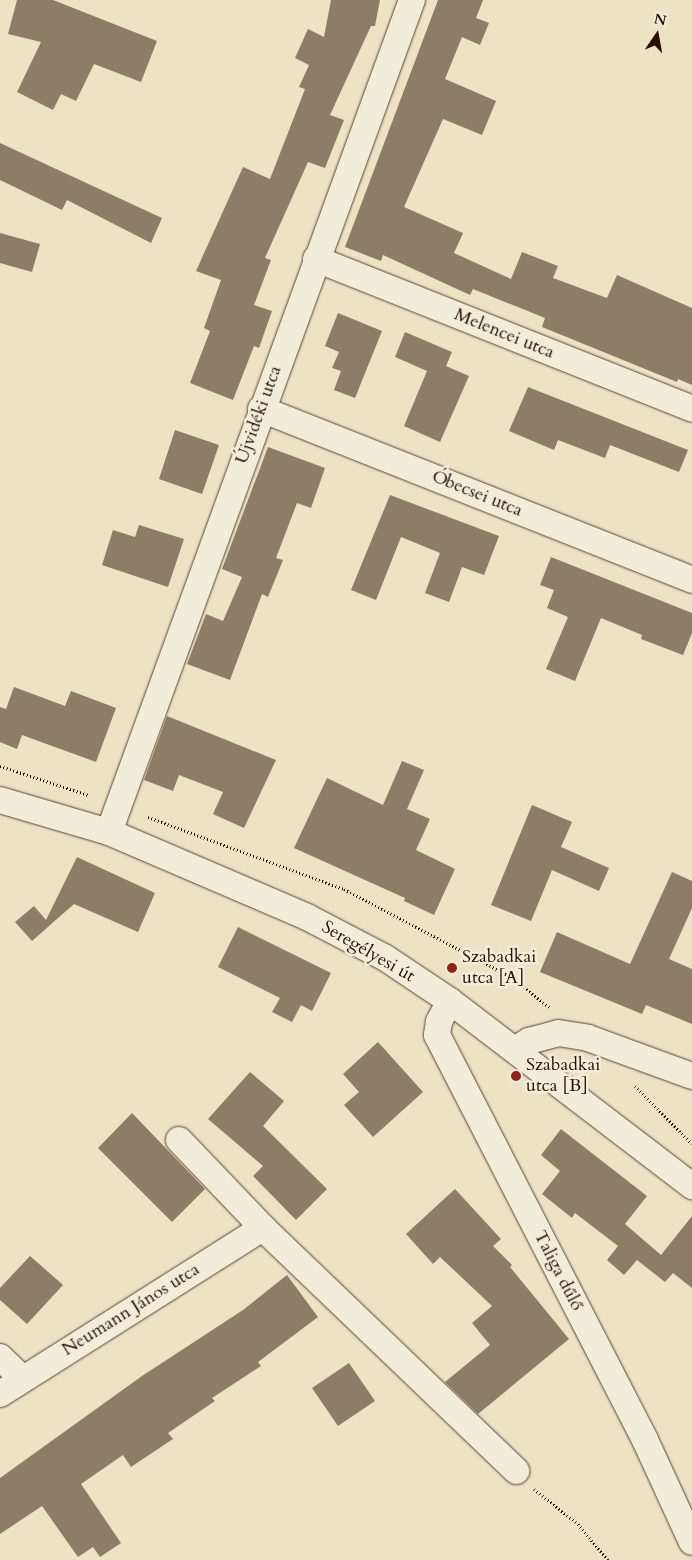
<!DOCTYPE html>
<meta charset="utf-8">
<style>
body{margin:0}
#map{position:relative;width:692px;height:1560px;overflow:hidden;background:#ede2c4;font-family:Cardo,serif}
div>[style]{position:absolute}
.building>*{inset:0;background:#8d7d67}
.path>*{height:3px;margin-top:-1.5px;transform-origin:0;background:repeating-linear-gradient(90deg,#251003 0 1px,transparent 0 3.5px)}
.roads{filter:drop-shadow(0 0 1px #574433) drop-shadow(0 0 1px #574433)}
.street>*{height:26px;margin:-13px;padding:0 13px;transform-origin:13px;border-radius:13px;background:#f3ecd9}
.dots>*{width:14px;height:14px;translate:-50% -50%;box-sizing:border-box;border:2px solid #f3ecd9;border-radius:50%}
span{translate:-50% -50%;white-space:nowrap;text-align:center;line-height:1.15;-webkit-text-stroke:5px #f3ecd9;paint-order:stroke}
.street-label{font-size:18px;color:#251003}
.poi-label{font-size:18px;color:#251003}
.left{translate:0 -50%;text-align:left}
.north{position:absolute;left:632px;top:10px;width:50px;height:50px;-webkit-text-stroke:4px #f3ecd9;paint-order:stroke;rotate:12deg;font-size:14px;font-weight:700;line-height:20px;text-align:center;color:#251003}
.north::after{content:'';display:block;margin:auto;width:18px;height:22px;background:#251003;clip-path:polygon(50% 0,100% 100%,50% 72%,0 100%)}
</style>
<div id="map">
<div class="building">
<div style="clip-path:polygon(17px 0,53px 0,157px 41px,141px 82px,94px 64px,76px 101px,61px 94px,53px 110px,17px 92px,41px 42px,8px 34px)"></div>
<div style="clip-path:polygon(331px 0,380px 0,375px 26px,371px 26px,330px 115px,344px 120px,325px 168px,308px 162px,265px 258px,271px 260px,254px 305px,272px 311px,259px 348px,254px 346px,233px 400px,190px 383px,210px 331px,204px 328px,221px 280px,196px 271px,243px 167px,270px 179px,305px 89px,299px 87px,309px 65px,295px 58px,308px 29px,324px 37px)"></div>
<div style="clip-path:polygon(438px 0,483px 0,476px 18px,489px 23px,480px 45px,462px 37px,445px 79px,496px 101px,482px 135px,443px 119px,404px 207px,463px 233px,454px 253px,511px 279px,522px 252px,558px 266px,553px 278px,607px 298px,617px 275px,692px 308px,692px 385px,678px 379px,677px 382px,542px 327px,545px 318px,473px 289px,470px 295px,383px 255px,381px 261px,345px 247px)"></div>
<div style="clip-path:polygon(0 143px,162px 218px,151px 243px,67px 200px,62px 210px,0 180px)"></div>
<div style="clip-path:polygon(0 233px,40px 244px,32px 272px,0 263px)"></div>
<div style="clip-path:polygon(338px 313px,382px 331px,355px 398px,334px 390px,341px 371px,332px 368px,339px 352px,325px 346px)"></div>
<div style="clip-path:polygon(405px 332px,452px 352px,446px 366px,469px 376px,440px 442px,404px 426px,427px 371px,395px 357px)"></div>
<div style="clip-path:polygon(528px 387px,688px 450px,679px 472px,610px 445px,605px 458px,558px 440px,554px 450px,509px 431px)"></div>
<div style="clip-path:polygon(175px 430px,219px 445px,202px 494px,159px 479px)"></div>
<div style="clip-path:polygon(268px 447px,325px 468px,311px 508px,297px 503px,276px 558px,283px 560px,268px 597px,262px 594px,230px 680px,187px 664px,206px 614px,223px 621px,242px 577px,222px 569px)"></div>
<div style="clip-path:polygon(390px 495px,499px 536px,484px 575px,462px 567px,449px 602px,425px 593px,440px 553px,401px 537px,376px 600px,351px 590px)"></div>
<div style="clip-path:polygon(139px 525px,184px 539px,168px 587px,102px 565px,113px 530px,135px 537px)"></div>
<div style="clip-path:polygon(551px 557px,692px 613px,692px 633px,683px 655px,641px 639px,642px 635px,601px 618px,575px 681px,546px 669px,568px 617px,547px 608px,554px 590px,540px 585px)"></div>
<div style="clip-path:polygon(14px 687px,65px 706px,71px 691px,116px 708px,96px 762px,22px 735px,17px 749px,0 742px,0 707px,6px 709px)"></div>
<div style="clip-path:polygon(167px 716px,276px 760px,244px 828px,213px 814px,223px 792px,179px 775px,173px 791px,144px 780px)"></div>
<div style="clip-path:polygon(402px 761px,424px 770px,407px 809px,430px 819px,416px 850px,455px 869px,434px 915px,404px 901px,405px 898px,294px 848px,327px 778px,383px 805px)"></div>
<div style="clip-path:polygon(532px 805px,572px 822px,561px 847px,609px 868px,599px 891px,552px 870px,531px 921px,491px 905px)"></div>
<div style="clip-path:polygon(77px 857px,155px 893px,138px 932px,74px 904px,32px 941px,15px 922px,34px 906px,46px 920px)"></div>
<div style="clip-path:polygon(672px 872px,692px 881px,692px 908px,669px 959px,692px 969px,692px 1024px,646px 1005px,642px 1014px,540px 972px,557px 932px,630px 964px)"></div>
<div style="clip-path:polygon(238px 927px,331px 973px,312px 1011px,301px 1005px,292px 1022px,272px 1012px,280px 998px,218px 967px)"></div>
<div style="clip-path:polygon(378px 1042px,423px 1092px,373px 1137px,344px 1105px,359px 1092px,343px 1074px)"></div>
<div style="clip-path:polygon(250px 1072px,284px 1101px,263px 1126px,327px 1189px,296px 1220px,253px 1176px,263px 1166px,208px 1119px)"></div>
<div style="clip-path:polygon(132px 1113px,205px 1189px,172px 1222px,98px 1148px)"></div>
<div style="clip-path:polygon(561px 1129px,647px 1196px,625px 1224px,661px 1255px,692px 1216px,692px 1288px,673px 1273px,665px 1282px,637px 1260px,624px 1275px,607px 1260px,618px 1246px,575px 1213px,572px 1218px,542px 1194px,560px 1171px,541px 1155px)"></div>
<div style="clip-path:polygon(455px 1189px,501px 1239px,493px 1246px,512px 1265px,510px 1267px,569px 1339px,478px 1414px,445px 1382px,490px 1345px,472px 1323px,492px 1306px,440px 1257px,433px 1264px,406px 1234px)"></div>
<div style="clip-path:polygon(30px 1256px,63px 1285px,27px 1324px,0 1300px,0 1288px)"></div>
<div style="clip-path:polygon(287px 1275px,318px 1317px,258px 1362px,261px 1366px,212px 1398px,215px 1401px,168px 1433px,173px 1439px,131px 1467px,123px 1455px,81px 1484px,121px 1543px,100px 1557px,93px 1547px,78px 1557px,42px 1506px,0 1534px,0 1478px,142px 1376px,243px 1310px)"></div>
<div style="clip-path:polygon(349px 1363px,375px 1401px,338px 1426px,312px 1388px)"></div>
</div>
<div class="path">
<div style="left:0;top:766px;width:93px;rotate:18.2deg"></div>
<div style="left:148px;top:817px;width:209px;rotate:20.2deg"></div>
<div style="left:344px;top:889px;width:187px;rotate:27.7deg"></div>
<div style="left:510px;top:976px;width:50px;rotate:38.5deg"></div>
<div style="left:635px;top:1086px;width:81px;rotate:45.5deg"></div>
<div style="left:534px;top:1489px;width:56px;rotate:38.5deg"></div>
<div style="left:578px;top:1524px;width:47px;rotate:50.2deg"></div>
</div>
<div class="roads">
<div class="street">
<div style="left:316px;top:259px;width:405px;rotate:21.7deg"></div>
<div style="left:261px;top:409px;width:464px;rotate:21.6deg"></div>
<div style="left:0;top:800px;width:114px;rotate:16.4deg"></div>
<div style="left:109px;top:832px;width:215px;rotate:23.2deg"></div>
<div style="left:307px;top:917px;width:87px;rotate:27.5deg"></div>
<div style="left:384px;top:957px;width:79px;rotate:33.7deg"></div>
<div style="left:450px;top:1001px;width:305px;rotate:37.4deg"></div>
<div style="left:109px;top:832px;width:885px;rotate:-69.99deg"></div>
<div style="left:450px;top:1001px;width:24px;rotate:118deg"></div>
<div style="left:439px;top:1022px;width:13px;rotate:99deg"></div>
<div style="left:437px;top:1035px;width:455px;rotate:62.8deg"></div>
<div style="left:645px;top:1440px;width:112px;rotate:65.3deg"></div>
<div style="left:515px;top:1050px;width:17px;rotate:-33deg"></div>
<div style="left:529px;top:1041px;width:30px;rotate:-15deg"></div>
<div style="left:558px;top:1033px;width:30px;rotate:9deg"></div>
<div style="left:588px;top:1038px;width:111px;rotate:20.1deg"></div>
<div style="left:179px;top:1140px;width:122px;rotate:46.3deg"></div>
<div style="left:263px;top:1228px;width:351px;rotate:43.8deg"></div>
<div style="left:0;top:1357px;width:30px;rotate:44deg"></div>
<div style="left:0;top:1394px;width:311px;rotate:-32.3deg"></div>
</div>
</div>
<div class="dots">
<div style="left:452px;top:968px;background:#8f2418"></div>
<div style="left:516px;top:1076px;background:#8f2418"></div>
</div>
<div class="street-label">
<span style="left:504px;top:334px;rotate:22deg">Melencei utca</span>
<span style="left:259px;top:415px;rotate:-70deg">Újvidéki utca</span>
<span style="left:477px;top:494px;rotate:22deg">Óbecsei utca</span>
<span style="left:368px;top:952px;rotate:30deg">Seregélyesi út</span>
<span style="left:558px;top:1271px;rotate:63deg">Taliga dűlő</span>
<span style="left:131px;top:1310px;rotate:-32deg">Neumann János utca</span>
</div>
<div class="poi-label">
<span class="left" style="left:462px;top:968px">Szabadkai<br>utca [A]</span>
<span class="left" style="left:526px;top:1076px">Szabadkai<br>utca [B]</span>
</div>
<div class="north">N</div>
</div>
